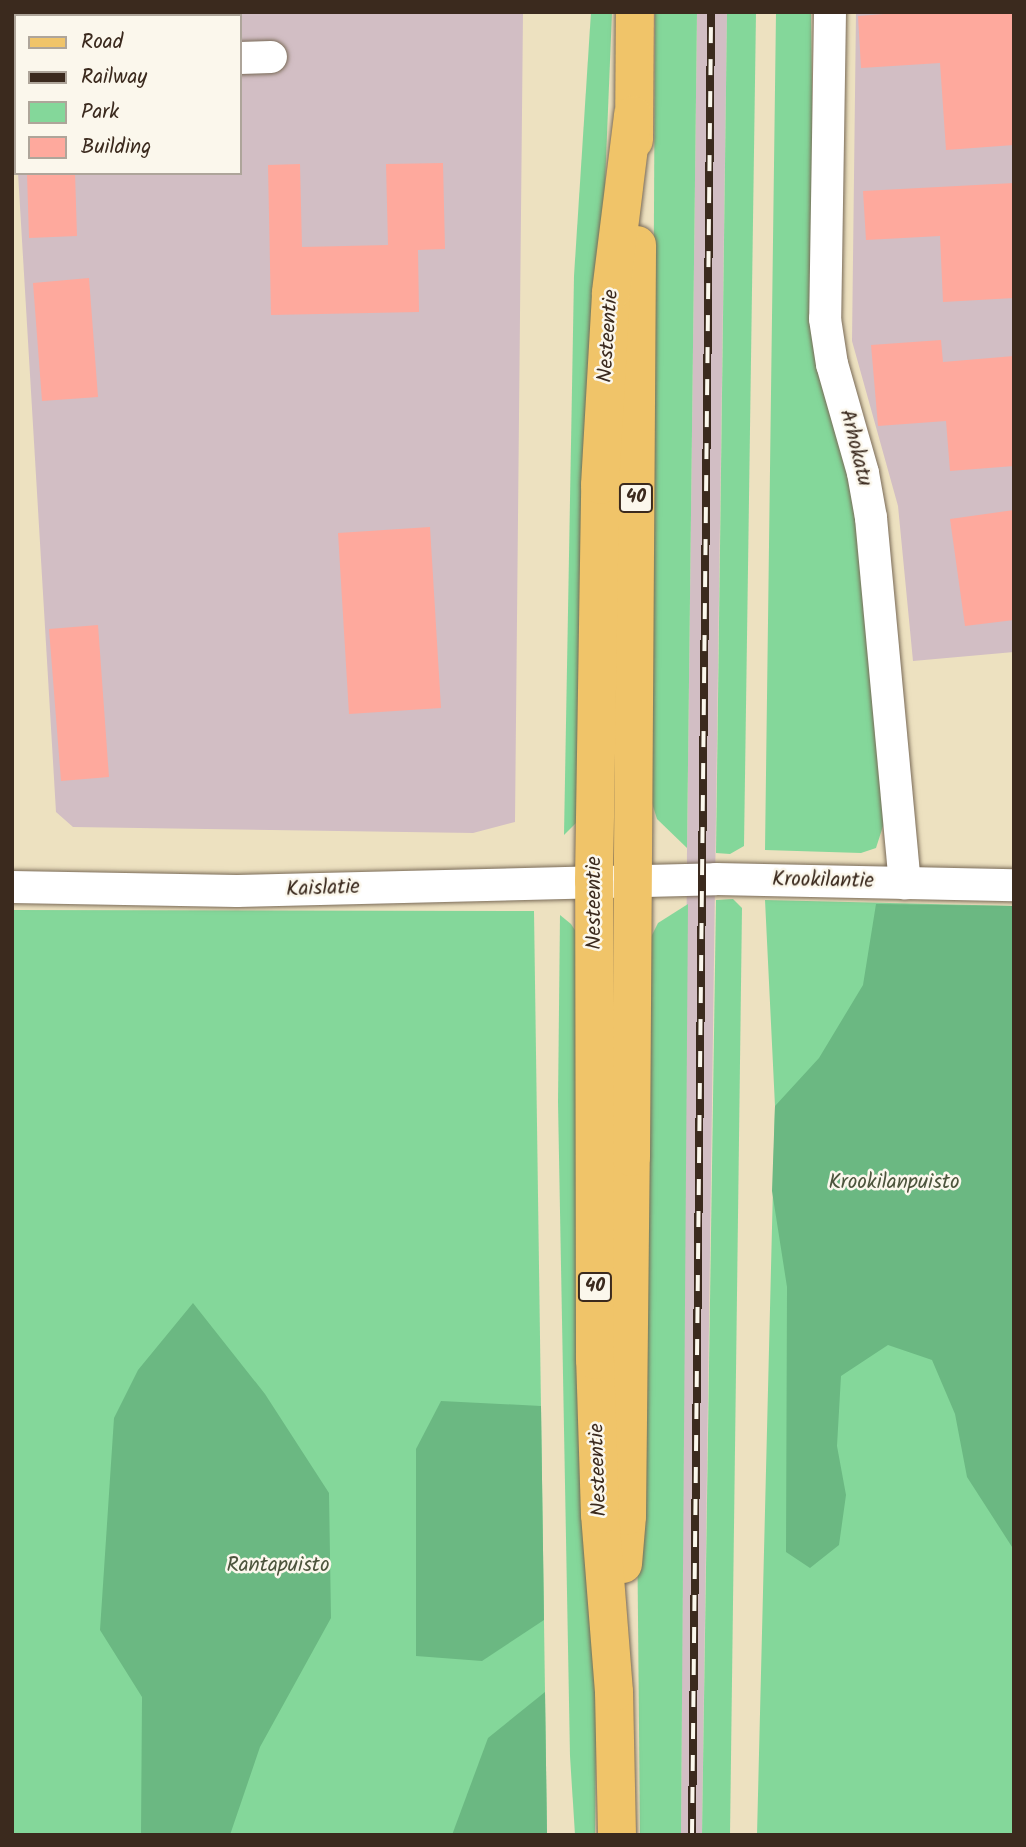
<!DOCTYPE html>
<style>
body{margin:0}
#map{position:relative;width:1026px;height:1847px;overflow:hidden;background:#ede1c0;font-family:Kalam,sans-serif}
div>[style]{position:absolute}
.industrial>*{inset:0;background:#d2bec4}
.green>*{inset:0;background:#84d79a}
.forest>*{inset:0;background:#6bb882}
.building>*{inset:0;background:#fea99d}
.roads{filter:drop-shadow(0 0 2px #796a57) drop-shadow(0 0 2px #796a57)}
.minor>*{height:32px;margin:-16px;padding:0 16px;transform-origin:16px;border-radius:16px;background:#fff}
.major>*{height:38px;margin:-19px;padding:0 19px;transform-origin:19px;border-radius:19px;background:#f0c469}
.rail>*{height:8px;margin-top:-4px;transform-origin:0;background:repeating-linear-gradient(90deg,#fbf7ec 0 16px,#3b2a1e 0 32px);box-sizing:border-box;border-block:2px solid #3b2a1e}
span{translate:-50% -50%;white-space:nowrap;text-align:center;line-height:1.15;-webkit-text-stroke:5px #fbf7ec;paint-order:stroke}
.shield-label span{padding:2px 5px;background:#fbf7ec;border:2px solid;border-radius:5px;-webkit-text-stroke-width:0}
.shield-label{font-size:19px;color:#3b2a1e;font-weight:700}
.street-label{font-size:21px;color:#3b2a1e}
.park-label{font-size:21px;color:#4d553d}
.frame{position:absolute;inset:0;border:14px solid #3b2a1e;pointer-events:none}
.legend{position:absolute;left:14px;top:14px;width:228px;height:161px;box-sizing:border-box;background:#fbf7ec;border:2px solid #aea59a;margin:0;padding:9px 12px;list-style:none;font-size:21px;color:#3b2a1e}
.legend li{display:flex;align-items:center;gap:14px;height:35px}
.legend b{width:35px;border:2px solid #aea59a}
</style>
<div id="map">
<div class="industrial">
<div style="clip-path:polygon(12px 12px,523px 12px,515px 822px,473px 833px,73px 827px,56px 812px,18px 173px,240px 173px,240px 16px,16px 16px,16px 27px,12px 24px)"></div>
<div style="clip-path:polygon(697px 12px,727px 12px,702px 1835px,681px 1835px,687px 848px)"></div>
<div style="clip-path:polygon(856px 12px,1014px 12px,1014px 652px,913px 661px,898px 506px,852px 341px)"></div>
</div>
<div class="green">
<div style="clip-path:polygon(591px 12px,612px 12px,579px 820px,564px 835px,574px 276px)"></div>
<div style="clip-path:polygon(655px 12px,697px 12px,687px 848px,657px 819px,651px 800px)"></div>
<div style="clip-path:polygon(727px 12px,756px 12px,744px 846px,730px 854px,716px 853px)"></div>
<div style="clip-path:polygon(776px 12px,811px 12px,815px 329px,857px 504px,884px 823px,876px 848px,861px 853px,765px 850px)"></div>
<div style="clip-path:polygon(733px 899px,742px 908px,730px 1835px,702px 1835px,716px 900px)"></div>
<div style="clip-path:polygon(765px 900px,1014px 906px,1014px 1835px,757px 1835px,775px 1106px)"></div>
<div style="clip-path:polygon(688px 904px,681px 1835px,640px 1835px,637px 1510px,650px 939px,658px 923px)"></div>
<div style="clip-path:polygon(12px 910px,534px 911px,547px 1835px,12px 1835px)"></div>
<div style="clip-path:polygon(560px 915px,571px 924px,582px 941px,597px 1636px,595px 1835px,575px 1835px,570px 1756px,558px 1102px)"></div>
</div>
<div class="forest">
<div style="clip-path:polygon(876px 904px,1014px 906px,1014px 1550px,967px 1477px,955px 1414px,932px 1360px,888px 1345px,841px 1376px,837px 1446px,846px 1495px,839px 1545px,810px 1568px,786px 1552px,787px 1287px,772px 1191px,775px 1106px,819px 1058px,863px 985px)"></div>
<div style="clip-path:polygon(193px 1303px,265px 1394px,329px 1493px,331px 1618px,260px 1747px,230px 1835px,141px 1835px,142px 1697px,100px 1630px,114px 1418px,138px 1370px)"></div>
<div style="clip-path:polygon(441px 1401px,541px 1406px,544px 1620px,482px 1661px,416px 1656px,416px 1449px)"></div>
<div style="clip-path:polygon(545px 1692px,547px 1835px,452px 1835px,488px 1738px)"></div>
</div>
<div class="building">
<div style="clip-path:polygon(911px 12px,1014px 12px,1014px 145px,946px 150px,940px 63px,861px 68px,858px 16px)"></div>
<div style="clip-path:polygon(443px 163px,445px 249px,418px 250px,419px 312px,271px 315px,268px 165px,300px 164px,302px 247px,388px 245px,386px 164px)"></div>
<div style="clip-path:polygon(27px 173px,75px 173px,77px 236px,29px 238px)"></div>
<div style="clip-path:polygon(1014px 183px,1014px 298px,943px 302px,940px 236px,866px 240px,863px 191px)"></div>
<div style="clip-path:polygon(89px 278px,98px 397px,42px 401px,33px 283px)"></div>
<div style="clip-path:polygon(941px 340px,943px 362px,1014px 356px,1014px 466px,950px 471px,946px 421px,878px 426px,871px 345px)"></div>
<div style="clip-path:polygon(1014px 510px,1014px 620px,965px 626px,950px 519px)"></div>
<div style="clip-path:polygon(430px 527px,441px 708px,349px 714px,338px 533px)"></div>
<div style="clip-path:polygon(98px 625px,109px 777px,61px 781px,49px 629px)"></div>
</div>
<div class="roads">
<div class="minor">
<div style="left:830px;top:12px;width:307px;rotate:90.9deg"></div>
<div style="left:825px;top:319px;width:46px;rotate:81.2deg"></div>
<div style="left:832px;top:364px;width:113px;rotate:74.1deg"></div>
<div style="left:863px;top:473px;width:46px;rotate:79.9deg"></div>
<div style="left:871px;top:518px;width:367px;rotate:84.7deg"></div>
<div style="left:240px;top:58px;width:31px;rotate:-2deg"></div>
<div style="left:12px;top:67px;width:4px"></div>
<div style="left:12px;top:887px;width:225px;rotate:1deg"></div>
<div style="left:237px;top:891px;width:479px;rotate:-1.4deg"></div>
<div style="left:716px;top:879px;width:298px;rotate:1.2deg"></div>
</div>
<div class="major">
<div style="left:634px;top:140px;width:128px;rotate:-89.6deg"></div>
<div style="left:623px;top:1564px;width:48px;rotate:-85.2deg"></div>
<div style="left:627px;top:1516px;width:359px;rotate:-89.4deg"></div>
<div style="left:631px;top:1157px;width:912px;rotate:-89.62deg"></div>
<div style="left:617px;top:1835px;width:143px;rotate:-91.2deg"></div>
<div style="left:614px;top:1692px;width:178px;rotate:-94.5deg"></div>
<div style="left:600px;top:1515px;width:155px;rotate:-91.8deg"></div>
<div style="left:595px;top:1360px;width:479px;rotate:-90.1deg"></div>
<div style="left:594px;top:881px;width:396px;rotate:-89.1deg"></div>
<div style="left:600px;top:485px;width:193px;rotate:-86.7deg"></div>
<div style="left:611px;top:292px;width:178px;rotate:-82.9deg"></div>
</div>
</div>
<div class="rail">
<div style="left:692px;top:1835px;width:1823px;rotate:-89.4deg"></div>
</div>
<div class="shield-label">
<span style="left:636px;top:498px">40</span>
<span style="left:595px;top:1287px">40</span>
</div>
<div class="street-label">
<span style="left:609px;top:336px;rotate:-86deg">Nesteentie</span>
<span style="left:855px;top:448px;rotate:76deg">Arhokatu</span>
<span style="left:823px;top:881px;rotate:1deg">Krookilantie</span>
<span style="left:323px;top:889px;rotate:-2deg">Kaislatie</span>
<span style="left:595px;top:903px;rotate:-90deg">Nesteentie</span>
<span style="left:599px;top:1470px;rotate:-92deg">Nesteentie</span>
</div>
<div class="park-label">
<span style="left:894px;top:1183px">Krookilanpuisto</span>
<span style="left:278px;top:1566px">Rantapuisto</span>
</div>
<div class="frame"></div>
<ul class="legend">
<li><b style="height:9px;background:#f0c469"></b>Road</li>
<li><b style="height:9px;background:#3b2a1e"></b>Railway</li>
<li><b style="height:19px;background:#84d79a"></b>Park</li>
<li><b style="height:19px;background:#fea99d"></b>Building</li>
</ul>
</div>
